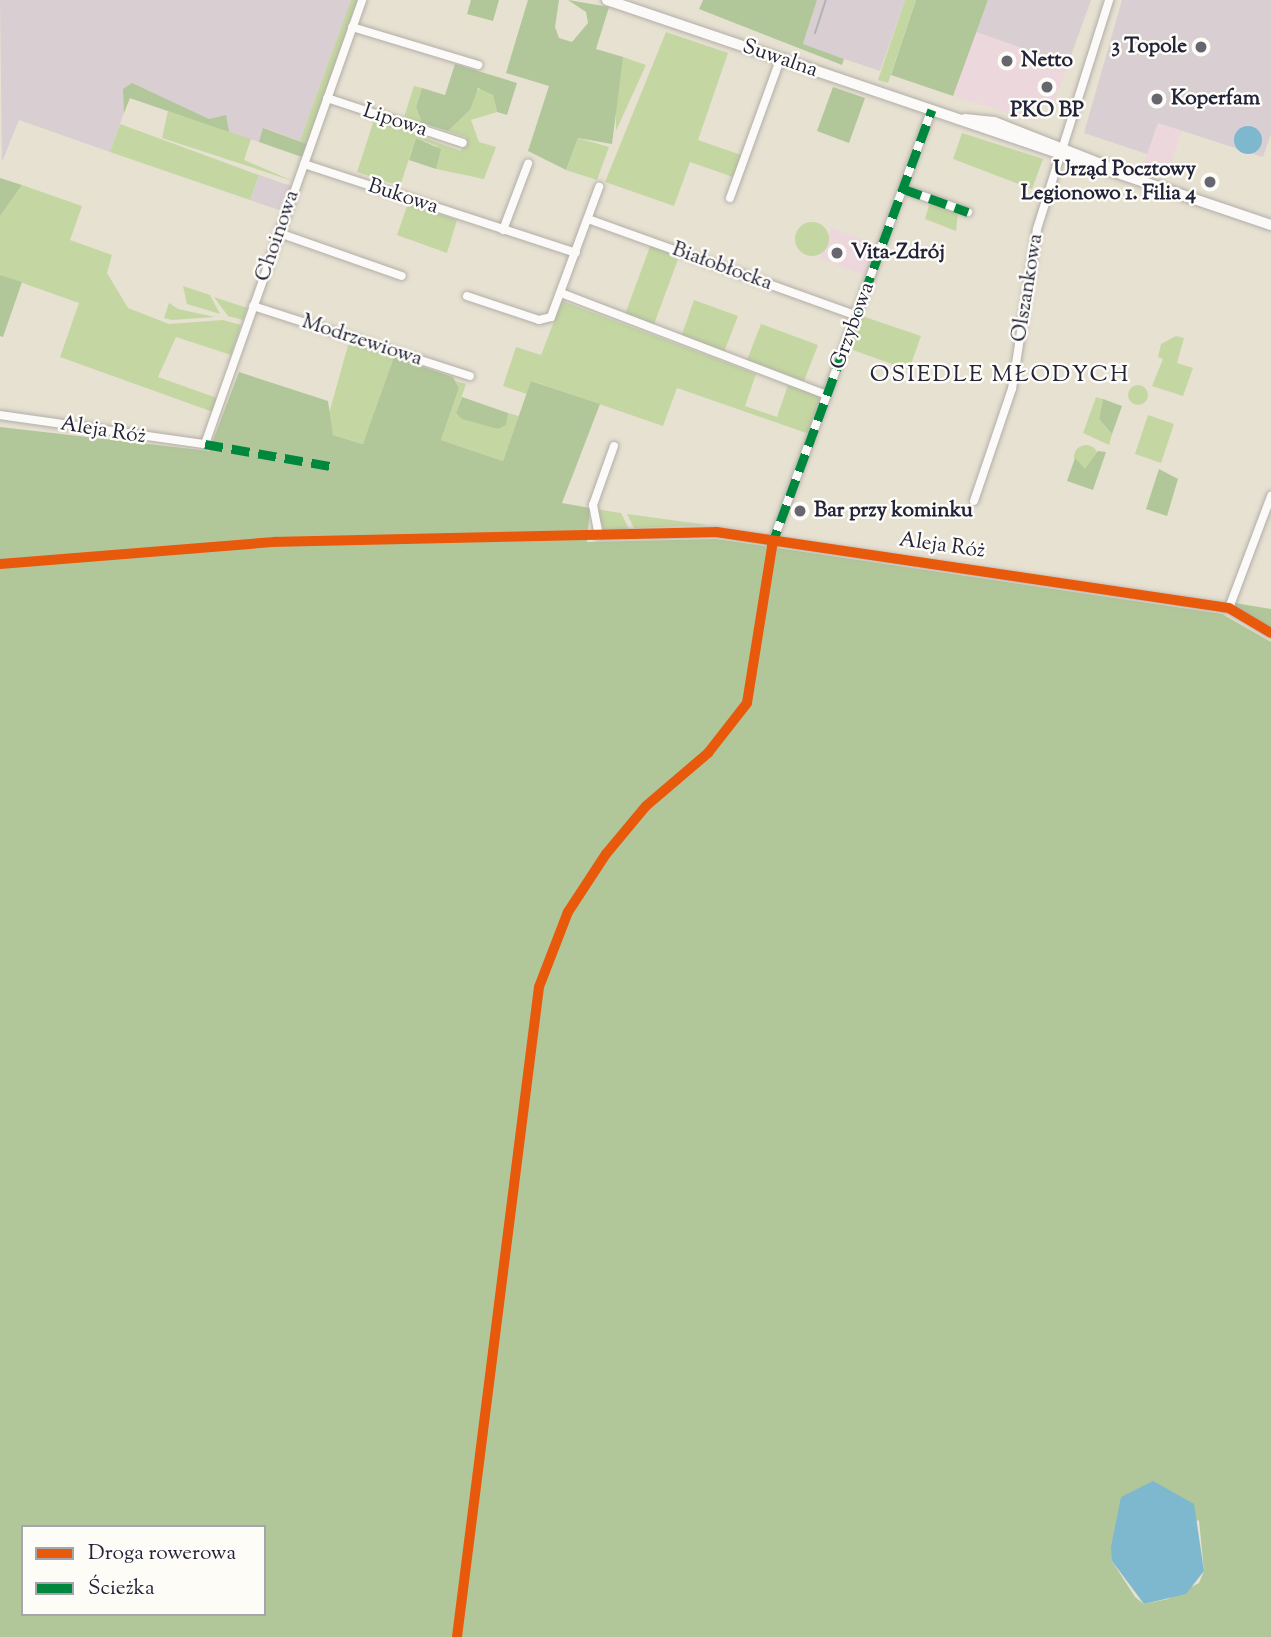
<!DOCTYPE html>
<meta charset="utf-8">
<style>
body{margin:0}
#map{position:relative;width:1271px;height:1637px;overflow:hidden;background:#e7e1d2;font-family:"Sorts Mill Goudy",serif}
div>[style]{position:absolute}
.built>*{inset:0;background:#ecd8dc}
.industrial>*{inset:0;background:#d9ced1}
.green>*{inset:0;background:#c4d7a2}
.round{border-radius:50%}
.forest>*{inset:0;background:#b1c799}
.water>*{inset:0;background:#7eb8ce}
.roads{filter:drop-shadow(0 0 2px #b2aea7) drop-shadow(0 0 2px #b2aea7)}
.minor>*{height:8px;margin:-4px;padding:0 4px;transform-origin:4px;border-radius:4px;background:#fbfaf8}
.tertiary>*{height:10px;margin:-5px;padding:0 5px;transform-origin:5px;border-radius:5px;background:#fbfaf8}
.rail>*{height:2px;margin:-1px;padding:0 1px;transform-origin:1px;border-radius:1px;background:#b3b2b3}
.quiet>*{height:9px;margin-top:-4.5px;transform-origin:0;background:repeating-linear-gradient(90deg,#00873e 0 18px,transparent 0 27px)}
.cycleway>*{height:10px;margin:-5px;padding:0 5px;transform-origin:5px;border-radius:5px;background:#e8590c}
.dots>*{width:19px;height:19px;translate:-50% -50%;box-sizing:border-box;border:4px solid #fdfcf7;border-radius:50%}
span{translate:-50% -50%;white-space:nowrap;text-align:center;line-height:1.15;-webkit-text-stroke:5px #fdfcf7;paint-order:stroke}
.poi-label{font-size:21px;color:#22223b;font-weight:700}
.right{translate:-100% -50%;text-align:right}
.left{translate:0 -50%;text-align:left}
.street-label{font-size:21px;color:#22223b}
.neighbourhood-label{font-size:23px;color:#22223b;letter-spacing:2px}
.legend{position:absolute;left:21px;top:1525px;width:245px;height:91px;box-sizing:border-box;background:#fdfcf7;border:2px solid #a5a5ac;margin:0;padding:9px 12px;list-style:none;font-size:21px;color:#22223b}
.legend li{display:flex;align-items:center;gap:14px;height:35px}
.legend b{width:35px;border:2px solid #a5a5ac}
</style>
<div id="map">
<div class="built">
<div style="clip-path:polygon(976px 32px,1068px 64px,1053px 107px,1043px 106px,1035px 121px,953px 96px)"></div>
<div style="clip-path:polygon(1158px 123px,1182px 131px,1169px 170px,1144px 162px)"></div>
<div style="clip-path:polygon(831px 228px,877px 244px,868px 276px,820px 259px)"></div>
</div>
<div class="industrial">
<div style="clip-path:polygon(0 0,351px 0,300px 141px,264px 128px,259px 142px,129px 98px,110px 152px,19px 120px,2px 162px)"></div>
<div style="clip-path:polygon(817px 0,905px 0,880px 71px,803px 45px)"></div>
<div style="clip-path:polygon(988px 0,1091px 0,1068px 64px,976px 32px)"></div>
<div style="clip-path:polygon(1122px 0,1271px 0,1271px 134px,1263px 157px,1158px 123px,1147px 154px,1084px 133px)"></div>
<div style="clip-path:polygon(259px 175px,291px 186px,282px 211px,250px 200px)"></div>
</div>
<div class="green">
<div style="clip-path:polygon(351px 0,359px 0,307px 144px,300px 141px)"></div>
<div style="clip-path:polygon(905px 0,916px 0,888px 83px,878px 80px)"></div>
<div style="clip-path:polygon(666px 32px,728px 53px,698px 140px,741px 155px,733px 177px,690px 162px,674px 206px,605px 182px)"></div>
<div style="clip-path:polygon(623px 57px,646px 65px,616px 131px,615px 80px)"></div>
<div style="clip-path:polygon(414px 86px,422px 88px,416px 107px,422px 123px,404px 117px)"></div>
<div style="clip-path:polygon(482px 88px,493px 95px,497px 112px,471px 120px,479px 142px,496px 147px,484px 179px,436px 169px,437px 146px,416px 138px,400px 186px,357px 172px,374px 120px,461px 151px,466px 137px,448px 131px,470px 110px,472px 93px)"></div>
<div style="clip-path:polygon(168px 111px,251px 139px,244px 160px,293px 181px,162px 138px)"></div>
<div style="clip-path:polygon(120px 124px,259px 175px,250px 200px,110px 152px)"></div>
<div style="clip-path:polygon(962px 133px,1043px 159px,1032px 189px,953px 159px)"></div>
<div style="clip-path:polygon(578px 138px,609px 147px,597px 180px,566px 170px)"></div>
<div style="clip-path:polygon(22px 185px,82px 206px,70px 240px,112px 255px,107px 273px,128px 308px,169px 324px,223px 320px,241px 325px,231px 355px,176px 337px,158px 377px,217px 398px,213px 412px,60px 357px,79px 303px,0 275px,0 216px)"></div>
<div style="clip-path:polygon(930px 202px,958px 212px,956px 231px,925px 219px)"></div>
<div style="clip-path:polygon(408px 203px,457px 220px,447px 253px,397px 235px)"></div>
<div class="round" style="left:795px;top:222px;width:34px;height:34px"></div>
<div style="clip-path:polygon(651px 244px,680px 254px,653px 327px,624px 317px)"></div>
<div style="clip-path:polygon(183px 286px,210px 295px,220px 314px,187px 304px)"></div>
<div style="clip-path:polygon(214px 297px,247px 308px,243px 320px,228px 316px)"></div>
<div style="clip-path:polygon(694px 300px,738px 316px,724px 352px,681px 337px)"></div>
<div style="clip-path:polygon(562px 301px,756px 374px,745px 406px,777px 417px,788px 385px,823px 397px,809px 434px,677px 388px,663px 426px,532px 381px,527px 394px,503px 386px,516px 347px,541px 355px)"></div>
<div style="clip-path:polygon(169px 303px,178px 309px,215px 317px,172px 320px,164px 318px)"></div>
<div style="clip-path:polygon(862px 316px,921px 336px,909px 370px,850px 349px)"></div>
<div style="clip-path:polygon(761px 324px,818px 345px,804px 381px,747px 360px)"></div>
<div style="clip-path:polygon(1176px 336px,1184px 338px,1177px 363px,1193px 368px,1183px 396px,1152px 386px,1163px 359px,1158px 357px,1161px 344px)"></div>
<div style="clip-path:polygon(349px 342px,394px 357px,364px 444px,333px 435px,328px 417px)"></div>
<div style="clip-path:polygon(455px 381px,466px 384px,456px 413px,498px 429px,508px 413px,519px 416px,503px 461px,441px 440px,459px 388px)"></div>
<div class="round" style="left:1128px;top:385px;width:20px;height:20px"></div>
<div style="clip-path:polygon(1096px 397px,1103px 399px,1099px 419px,1112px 434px,1109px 445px,1083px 433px)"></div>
<div style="clip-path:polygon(1148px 415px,1174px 424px,1161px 463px,1135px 454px)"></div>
<div class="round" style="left:1074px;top:445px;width:24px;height:24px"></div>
<div style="clip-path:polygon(595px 509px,621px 513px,629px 529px,604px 529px)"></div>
<div style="clip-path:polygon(627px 514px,708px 525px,634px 528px)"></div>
</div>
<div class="forest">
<div style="clip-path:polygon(471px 0,499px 0,493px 21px,467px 14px)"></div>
<div style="clip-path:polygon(528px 0,559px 0,555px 27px,559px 38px,572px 42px,588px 23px,586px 12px,568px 0,609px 7px,596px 49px,623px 57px,612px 144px,578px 138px,566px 170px,528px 151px,549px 86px,506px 73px)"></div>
<div style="clip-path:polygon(703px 0,817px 0,803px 44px,844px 59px,842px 65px,699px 9px)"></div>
<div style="clip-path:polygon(916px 0,988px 0,953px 96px,891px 75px)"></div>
<div style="clip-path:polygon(455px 64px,517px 83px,507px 115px,497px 112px,493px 95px,478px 88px,470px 110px,448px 131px,422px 123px,416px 107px,422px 88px,445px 95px)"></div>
<div style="clip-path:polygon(132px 83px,209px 119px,226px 115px,229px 132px,130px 98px,124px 113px,123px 89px)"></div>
<div style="clip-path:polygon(833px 87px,865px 98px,849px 143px,817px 131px)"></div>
<div style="clip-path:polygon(263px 128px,307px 144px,302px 157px,259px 142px)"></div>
<div style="clip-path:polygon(416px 138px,441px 149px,436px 169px,409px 160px)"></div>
<div style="clip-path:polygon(0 178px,22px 185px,0 216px)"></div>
<div style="clip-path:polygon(0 275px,22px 282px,3px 337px,0 336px)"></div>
<div style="clip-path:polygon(evenodd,394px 357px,453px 377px,459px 388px,441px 440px,503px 461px,531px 381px,600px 404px,562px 503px,590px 508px,587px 542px,716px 539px,1222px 614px,1271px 642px,1271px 1637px,0 1637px,0 427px,209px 451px,239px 372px,328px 401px,333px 435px,363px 444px,394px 357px,1199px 1520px,1204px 1571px,1199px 1583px,1168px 1599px,1144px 1604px,1135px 1597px,1112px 1561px,1199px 1520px,394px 357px,23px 1527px,264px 1527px,264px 1614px,23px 1614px,23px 1527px)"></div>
<div style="clip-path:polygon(462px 397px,508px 413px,506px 425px,498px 429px,462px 419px,456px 413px)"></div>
<div style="clip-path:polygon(1103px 399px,1122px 406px,1112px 434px,1099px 419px)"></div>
<div style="clip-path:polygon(1098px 451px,1106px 452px,1093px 490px,1067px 481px,1075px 458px,1085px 469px)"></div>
<div style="clip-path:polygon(1159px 469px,1178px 479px,1167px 516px,1146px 509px)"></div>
<div style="clip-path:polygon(1235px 603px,1271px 609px,1271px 628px,1233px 607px)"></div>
</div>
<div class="water">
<div class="round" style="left:1234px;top:126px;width:28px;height:28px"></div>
<div style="clip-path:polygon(1153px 1481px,1194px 1504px,1204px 1571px,1186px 1594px,1144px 1604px,1112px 1561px,1111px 1547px,1121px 1497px)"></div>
</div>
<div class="roads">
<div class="minor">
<div style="left:352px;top:27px;width:132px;rotate:16.8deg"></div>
<div style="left:327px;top:98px;width:143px;rotate:18.3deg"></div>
<div style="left:304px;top:164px;width:286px;rotate:18.1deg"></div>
<div style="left:904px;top:189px;width:68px;rotate:19.8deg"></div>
<div style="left:730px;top:198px;width:147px;rotate:-70.1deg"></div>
<div style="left:588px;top:219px;width:286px;rotate:19.8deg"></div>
<div style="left:503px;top:230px;width:71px;rotate:-69.3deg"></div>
<div style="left:279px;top:233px;width:130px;rotate:19.3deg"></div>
<div style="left:561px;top:293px;width:285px;rotate:21deg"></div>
<div style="left:467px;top:296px;width:76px;rotate:18.4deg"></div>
<div style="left:539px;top:320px;width:12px;rotate:-14deg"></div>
<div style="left:551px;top:317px;width:139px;rotate:-69.7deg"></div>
<div style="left:253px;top:306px;width:228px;rotate:17.9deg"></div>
<div style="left:0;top:415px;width:207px;rotate:8.1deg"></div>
<div style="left:205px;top:444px;width:471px;rotate:-70.5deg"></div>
<div style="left:614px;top:446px;width:63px;rotate:109.6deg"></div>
<div style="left:593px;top:505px;width:31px;rotate:79deg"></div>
<div style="left:599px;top:535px;width:117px;rotate:-1.5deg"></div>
<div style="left:716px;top:532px;width:58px;rotate:9deg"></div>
<div style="left:773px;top:541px;width:461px;rotate:8.4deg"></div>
<div style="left:1229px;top:608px;width:49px;rotate:30.8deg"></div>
<div style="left:974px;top:501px;width:118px;rotate:-71.3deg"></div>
<div style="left:1012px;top:389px;width:162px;rotate:-81.1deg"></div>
<div style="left:1037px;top:229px;width:240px;rotate:-72.5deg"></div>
<div style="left:773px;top:541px;width:459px;rotate:-69.8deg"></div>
<div style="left:1229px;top:608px;width:120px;rotate:-69.4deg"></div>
</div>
<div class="tertiary">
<div style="left:607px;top:0;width:701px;rotate:18.72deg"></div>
<div style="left:965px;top:119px;width:29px;rotate:6deg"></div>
<div style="left:994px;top:122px;width:147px;rotate:21.5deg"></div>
</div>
</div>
<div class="rail">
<div style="left:815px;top:33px;width:35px;rotate:-72deg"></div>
</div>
<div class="quiet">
<div style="left:904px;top:189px;width:68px;rotate:19.8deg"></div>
<div style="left:205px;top:444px;width:132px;rotate:10deg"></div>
<div style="left:771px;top:547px;width:466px;rotate:-69.8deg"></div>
</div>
<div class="cycleway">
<div style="left:0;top:564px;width:276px;rotate:-4.6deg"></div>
<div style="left:275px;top:542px;width:441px;rotate:-1.3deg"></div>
<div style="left:716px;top:532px;width:519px;rotate:8.43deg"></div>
<div style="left:1229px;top:608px;width:49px;rotate:30.8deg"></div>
<div style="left:457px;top:1637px;width:655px;rotate:-82.81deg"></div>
<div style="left:539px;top:987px;width:80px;rotate:-68.9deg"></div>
<div style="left:568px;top:912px;width:69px;rotate:-56.8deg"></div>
<div style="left:606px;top:854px;width:62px;rotate:-50.2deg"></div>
<div style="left:646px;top:806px;width:82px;rotate:-40.5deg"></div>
<div style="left:708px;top:753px;width:63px;rotate:-52deg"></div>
<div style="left:747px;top:703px;width:164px;rotate:-80.9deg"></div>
</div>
<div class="dots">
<div style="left:1201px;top:47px;background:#676570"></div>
<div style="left:1007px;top:61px;background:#676570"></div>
<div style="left:1047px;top:87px;background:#676570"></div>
<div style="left:1157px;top:99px;background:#676570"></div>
<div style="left:1210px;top:182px;background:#676570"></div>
<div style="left:837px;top:253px;background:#676570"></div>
<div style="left:800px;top:511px;background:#676570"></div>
</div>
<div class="poi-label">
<span class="right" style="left:1187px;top:47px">3 Topole</span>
<span class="left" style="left:1021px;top:61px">Netto</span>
<span class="left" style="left:1171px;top:99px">Koperfam</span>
<span style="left:1047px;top:111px">PKO BP</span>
<span class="right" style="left:1196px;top:182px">Urząd Pocztowy<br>Legionowo 1. Filia 4</span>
<span class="left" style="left:851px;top:253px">Vita-Zdrój</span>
<span class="left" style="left:814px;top:511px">Bar przy kominku</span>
</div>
<div class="street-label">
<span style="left:780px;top:59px;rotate:19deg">Suwalna</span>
<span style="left:395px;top:121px;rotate:18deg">Lipowa</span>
<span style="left:403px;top:197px;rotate:18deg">Bukowa</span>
<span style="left:278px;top:236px;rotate:-71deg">Choinowa</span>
<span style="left:722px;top:267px;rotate:20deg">Białobłocka</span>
<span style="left:1028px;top:288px;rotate:-81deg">Olszankowa</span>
<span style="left:853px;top:326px;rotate:-70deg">Grzybowa</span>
<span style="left:362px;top:341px;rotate:18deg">Modrzewiowa</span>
<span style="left:103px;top:431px;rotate:9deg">Aleja Róż</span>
<span style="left:942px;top:546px;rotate:8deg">Aleja Róż</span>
</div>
<div class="neighbourhood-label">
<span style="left:1000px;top:376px">OSIEDLE MŁODYCH</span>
</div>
<ul class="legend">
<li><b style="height:9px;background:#e8590c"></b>Droga rowerowa</li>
<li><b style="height:9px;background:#00873e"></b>Ścieżka</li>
</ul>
</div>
